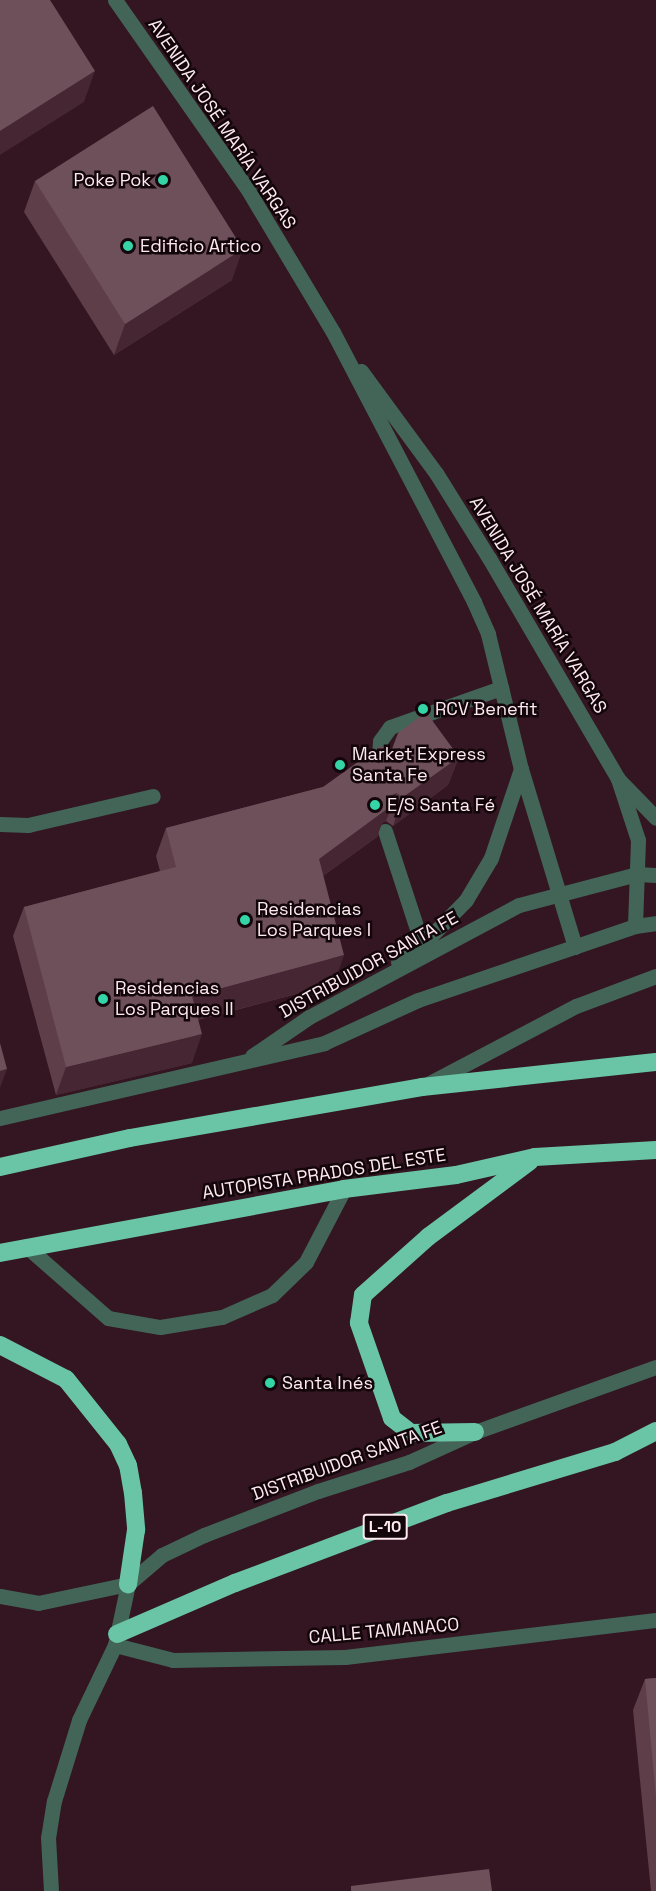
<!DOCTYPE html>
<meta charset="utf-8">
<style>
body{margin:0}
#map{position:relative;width:656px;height:1891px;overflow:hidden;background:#331621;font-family:"Space Grotesk",sans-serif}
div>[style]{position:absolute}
.service>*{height:15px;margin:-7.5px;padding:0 7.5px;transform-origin:7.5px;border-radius:7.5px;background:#426558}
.minor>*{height:15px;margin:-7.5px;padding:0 7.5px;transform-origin:7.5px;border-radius:7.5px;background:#426558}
.tertiary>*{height:15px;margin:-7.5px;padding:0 7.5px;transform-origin:7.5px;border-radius:7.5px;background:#426558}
.motorway>*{height:18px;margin:-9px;padding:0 9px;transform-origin:9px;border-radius:9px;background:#69c5a5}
.wall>*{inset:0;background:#5d3e49}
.shaded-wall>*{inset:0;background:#452632}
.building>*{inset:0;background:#6e505b}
.dots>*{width:16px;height:16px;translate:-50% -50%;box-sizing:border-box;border:3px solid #12060b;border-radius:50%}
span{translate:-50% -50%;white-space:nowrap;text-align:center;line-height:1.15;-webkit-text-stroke:5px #12060b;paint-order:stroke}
.shield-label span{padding:2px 4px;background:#12060b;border:2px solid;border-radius:4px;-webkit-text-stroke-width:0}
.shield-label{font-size:16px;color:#fee9ef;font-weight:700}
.street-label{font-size:18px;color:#fee9ef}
.poi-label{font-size:18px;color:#fee9ef}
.right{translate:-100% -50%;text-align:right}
.left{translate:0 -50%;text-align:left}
</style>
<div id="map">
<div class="service">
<div style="left:378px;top:765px;width:24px;rotate:-85deg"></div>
<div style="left:380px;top:741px;width:17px;rotate:-54deg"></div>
<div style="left:390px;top:727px;width:118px;rotate:-19.4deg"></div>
<div style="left:385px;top:831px;width:119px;rotate:71.9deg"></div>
<div style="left:426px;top:1085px;width:170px;rotate:-27.8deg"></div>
<div style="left:576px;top:1006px;width:85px;rotate:-20.6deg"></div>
<div style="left:26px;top:1246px;width:109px;rotate:41.3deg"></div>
<div style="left:108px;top:1318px;width:53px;rotate:9.8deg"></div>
<div style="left:160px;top:1327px;width:63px;rotate:-9.2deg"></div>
<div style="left:222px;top:1317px;width:55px;rotate:-23.7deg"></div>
<div style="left:272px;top:1295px;width:47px;rotate:-44.1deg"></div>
<div style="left:306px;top:1262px;width:82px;rotate:-62.5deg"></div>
<div style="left:0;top:1596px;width:39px;rotate:10deg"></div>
<div style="left:38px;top:1603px;width:92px;rotate:-11.9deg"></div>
</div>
<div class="minor">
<div style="left:115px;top:0;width:232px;rotate:55deg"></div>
<div style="left:248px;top:190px;width:165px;rotate:59.1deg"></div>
<div style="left:333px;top:332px;width:305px;rotate:62.4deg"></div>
<div style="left:474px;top:602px;width:35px;rotate:66deg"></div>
<div style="left:488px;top:634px;width:139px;rotate:76.3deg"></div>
<div style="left:521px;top:769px;width:186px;rotate:73.1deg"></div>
<div style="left:361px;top:371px;width:127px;rotate:53.7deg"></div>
<div style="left:436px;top:473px;width:100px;rotate:58.1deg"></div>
<div style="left:489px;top:558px;width:256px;rotate:59.7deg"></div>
<div style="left:618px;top:779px;width:64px;rotate:71.8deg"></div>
<div style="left:638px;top:840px;width:86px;rotate:92deg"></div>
<div style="left:0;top:824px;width:28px;rotate:2deg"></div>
<div style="left:28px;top:825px;width:128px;rotate:-13.1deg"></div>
<div style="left:115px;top:1645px;width:60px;rotate:14.5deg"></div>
<div style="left:173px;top:1660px;width:172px;rotate:-1deg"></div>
<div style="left:345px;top:1657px;width:313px;rotate:-6.8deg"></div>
<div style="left:51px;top:1891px;width:53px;rotate:-93.2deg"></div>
<div style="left:48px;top:1838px;width:37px;rotate:-81deg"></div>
<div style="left:54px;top:1801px;width:85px;rotate:-72.8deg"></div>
<div style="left:79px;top:1720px;width:83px;rotate:-64.4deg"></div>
<div style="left:115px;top:1645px;width:62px;rotate:-78deg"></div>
<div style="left:128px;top:1584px;width:45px;rotate:-40.5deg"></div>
<div style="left:162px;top:1555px;width:47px;rotate:-25.5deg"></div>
<div style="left:204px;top:1535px;width:122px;rotate:-21.1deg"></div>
<div style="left:318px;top:1491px;width:96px;rotate:-17.7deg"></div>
<div style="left:409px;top:1462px;width:72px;rotate:-24.4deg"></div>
<div style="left:475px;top:1432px;width:192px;rotate:-19.8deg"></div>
</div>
<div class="tertiary">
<div style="left:618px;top:779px;width:54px;rotate:45.7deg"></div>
<div style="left:398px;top:962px;width:36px;rotate:-37deg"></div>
<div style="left:427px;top:940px;width:56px;rotate:-45.7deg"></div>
<div style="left:466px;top:900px;width:49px;rotate:-59.2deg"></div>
<div style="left:491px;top:858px;width:94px;rotate:-71.4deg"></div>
<div style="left:252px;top:1056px;width:69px;rotate:-34.4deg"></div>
<div style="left:309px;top:1017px;width:238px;rotate:-28.1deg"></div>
<div style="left:519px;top:905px;width:122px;rotate:-14.7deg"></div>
<div style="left:637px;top:874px;width:19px;rotate:3deg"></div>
<div style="left:0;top:1118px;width:333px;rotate:-13deg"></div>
<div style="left:324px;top:1043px;width:103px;rotate:-24.6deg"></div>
<div style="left:418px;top:1000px;width:229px;rotate:-18.8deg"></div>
<div style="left:635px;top:926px;width:21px;rotate:-8deg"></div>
</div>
<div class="motorway">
<div style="left:0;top:1167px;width:133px;rotate:-12.6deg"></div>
<div style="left:130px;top:1138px;width:296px;rotate:-9.9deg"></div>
<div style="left:422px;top:1087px;width:235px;rotate:-6.1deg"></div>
<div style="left:0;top:1253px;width:350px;rotate:-10.5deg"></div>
<div style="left:344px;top:1189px;width:113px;rotate:-7.1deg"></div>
<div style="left:456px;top:1175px;width:81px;rotate:-12.8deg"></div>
<div style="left:535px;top:1157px;width:121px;rotate:-3.3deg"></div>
<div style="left:0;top:1345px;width:74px;rotate:27.3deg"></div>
<div style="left:66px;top:1379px;width:83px;rotate:51.3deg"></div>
<div style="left:118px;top:1444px;width:23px;rotate:65deg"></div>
<div style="left:128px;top:1465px;width:28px;rotate:80deg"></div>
<div style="left:133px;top:1493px;width:37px;rotate:85deg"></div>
<div style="left:136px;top:1530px;width:55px;rotate:98.4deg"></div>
<div style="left:475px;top:1432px;width:64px;rotate:179.1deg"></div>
<div style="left:411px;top:1433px;width:24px;rotate:-142deg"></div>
<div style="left:392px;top:1418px;width:101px;rotate:-109.2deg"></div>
<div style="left:359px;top:1323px;width:28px;rotate:-82deg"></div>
<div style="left:363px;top:1295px;width:87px;rotate:-41.7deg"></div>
<div style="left:428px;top:1237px;width:126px;rotate:-36.6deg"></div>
<div style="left:117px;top:1634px;width:129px;rotate:-23.4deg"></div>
<div style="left:235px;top:1583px;width:227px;rotate:-20.7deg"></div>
<div style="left:447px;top:1503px;width:176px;rotate:-16.9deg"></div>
<div style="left:615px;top:1452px;width:46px;rotate:-27.1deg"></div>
</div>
<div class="wall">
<div style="clip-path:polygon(35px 181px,232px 280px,114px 355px,24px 212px)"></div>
<div style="clip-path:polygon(392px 749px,459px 757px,448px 785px,393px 826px,386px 821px,382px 823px,377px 837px,323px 876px,334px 984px,198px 1020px,192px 1063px,56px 1095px,13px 936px,24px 907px,160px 871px,156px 856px,166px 828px,323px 787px)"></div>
<div style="clip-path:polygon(656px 1678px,656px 1891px,651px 1891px,633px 1710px,645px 1679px)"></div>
</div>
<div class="shaded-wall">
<div style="clip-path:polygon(95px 71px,84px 102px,0 155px,0 131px)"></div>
<div style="clip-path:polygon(243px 249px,232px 280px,114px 355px,125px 324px)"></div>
<div style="clip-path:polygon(459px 757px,448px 785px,393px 826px,403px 797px)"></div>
<div style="clip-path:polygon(397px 793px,386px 821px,382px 823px,377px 837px,308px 887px,319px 859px,388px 796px)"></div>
<div style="clip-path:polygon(344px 955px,334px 984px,181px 1024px,192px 996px)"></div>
<div style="clip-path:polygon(202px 1034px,192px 1063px,56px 1095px,66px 1067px)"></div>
<div style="clip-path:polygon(7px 1069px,0 1088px,0 1071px)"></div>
</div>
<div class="building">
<div style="clip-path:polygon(0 0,50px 0,95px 71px,0 131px)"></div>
<div style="clip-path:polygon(153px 106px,243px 249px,125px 324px,35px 181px)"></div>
<div style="clip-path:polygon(426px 712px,459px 757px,403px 797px,397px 793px,388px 796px,387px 809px,319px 859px,344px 955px,192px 996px,202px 1034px,66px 1067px,24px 907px,176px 867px,166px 828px,323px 787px,380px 746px,392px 749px,398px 733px)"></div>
<div style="clip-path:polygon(0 1043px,7px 1069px,0 1071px)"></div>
<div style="clip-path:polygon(656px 1678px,656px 1797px,645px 1679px)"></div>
<div style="clip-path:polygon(489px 1869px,492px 1891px,351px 1891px,351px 1886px)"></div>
</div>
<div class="dots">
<div style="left:163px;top:180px;background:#35d4a7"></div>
<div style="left:128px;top:246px;background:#35d4a7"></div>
<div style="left:423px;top:709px;background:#35d4a7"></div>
<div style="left:340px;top:765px;background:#35d4a7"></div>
<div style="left:375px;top:805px;background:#35d4a7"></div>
<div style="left:245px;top:920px;background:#35d4a7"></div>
<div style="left:103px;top:999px;background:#35d4a7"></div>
<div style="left:270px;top:1383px;background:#35d4a7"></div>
</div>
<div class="shield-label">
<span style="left:385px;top:1527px">L-10</span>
</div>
<div class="street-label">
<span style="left:222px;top:124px;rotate:56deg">AVENIDA JOSÉ MARÍA VARGAS</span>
<span style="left:538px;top:605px;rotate:59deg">AVENIDA JOSÉ MARÍA VARGAS</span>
<span style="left:369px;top:965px;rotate:-29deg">DISTRIBUIDOR SANTA FE</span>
<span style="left:324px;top:1174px;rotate:-9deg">AUTOPISTA PRADOS DEL ESTE</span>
<span style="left:347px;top:1461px;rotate:-20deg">DISTRIBUIDOR SANTA FE</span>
<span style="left:384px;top:1631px;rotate:-5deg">CALLE TAMANACO</span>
</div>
<div class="poi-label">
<span class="right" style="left:151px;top:180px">Poke Pok</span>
<span class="left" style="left:140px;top:246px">Edificio Artico</span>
<span class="left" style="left:435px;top:709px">RCV Benefit</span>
<span class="left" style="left:352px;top:765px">Market Express<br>Santa Fe</span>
<span class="left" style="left:387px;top:805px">E/S Santa Fé</span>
<span class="left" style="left:257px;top:920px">Residencias<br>Los Parques I</span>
<span class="left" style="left:115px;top:999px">Residencias<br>Los Parques II</span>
<span class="left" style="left:282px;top:1383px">Santa Inés</span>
</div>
</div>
